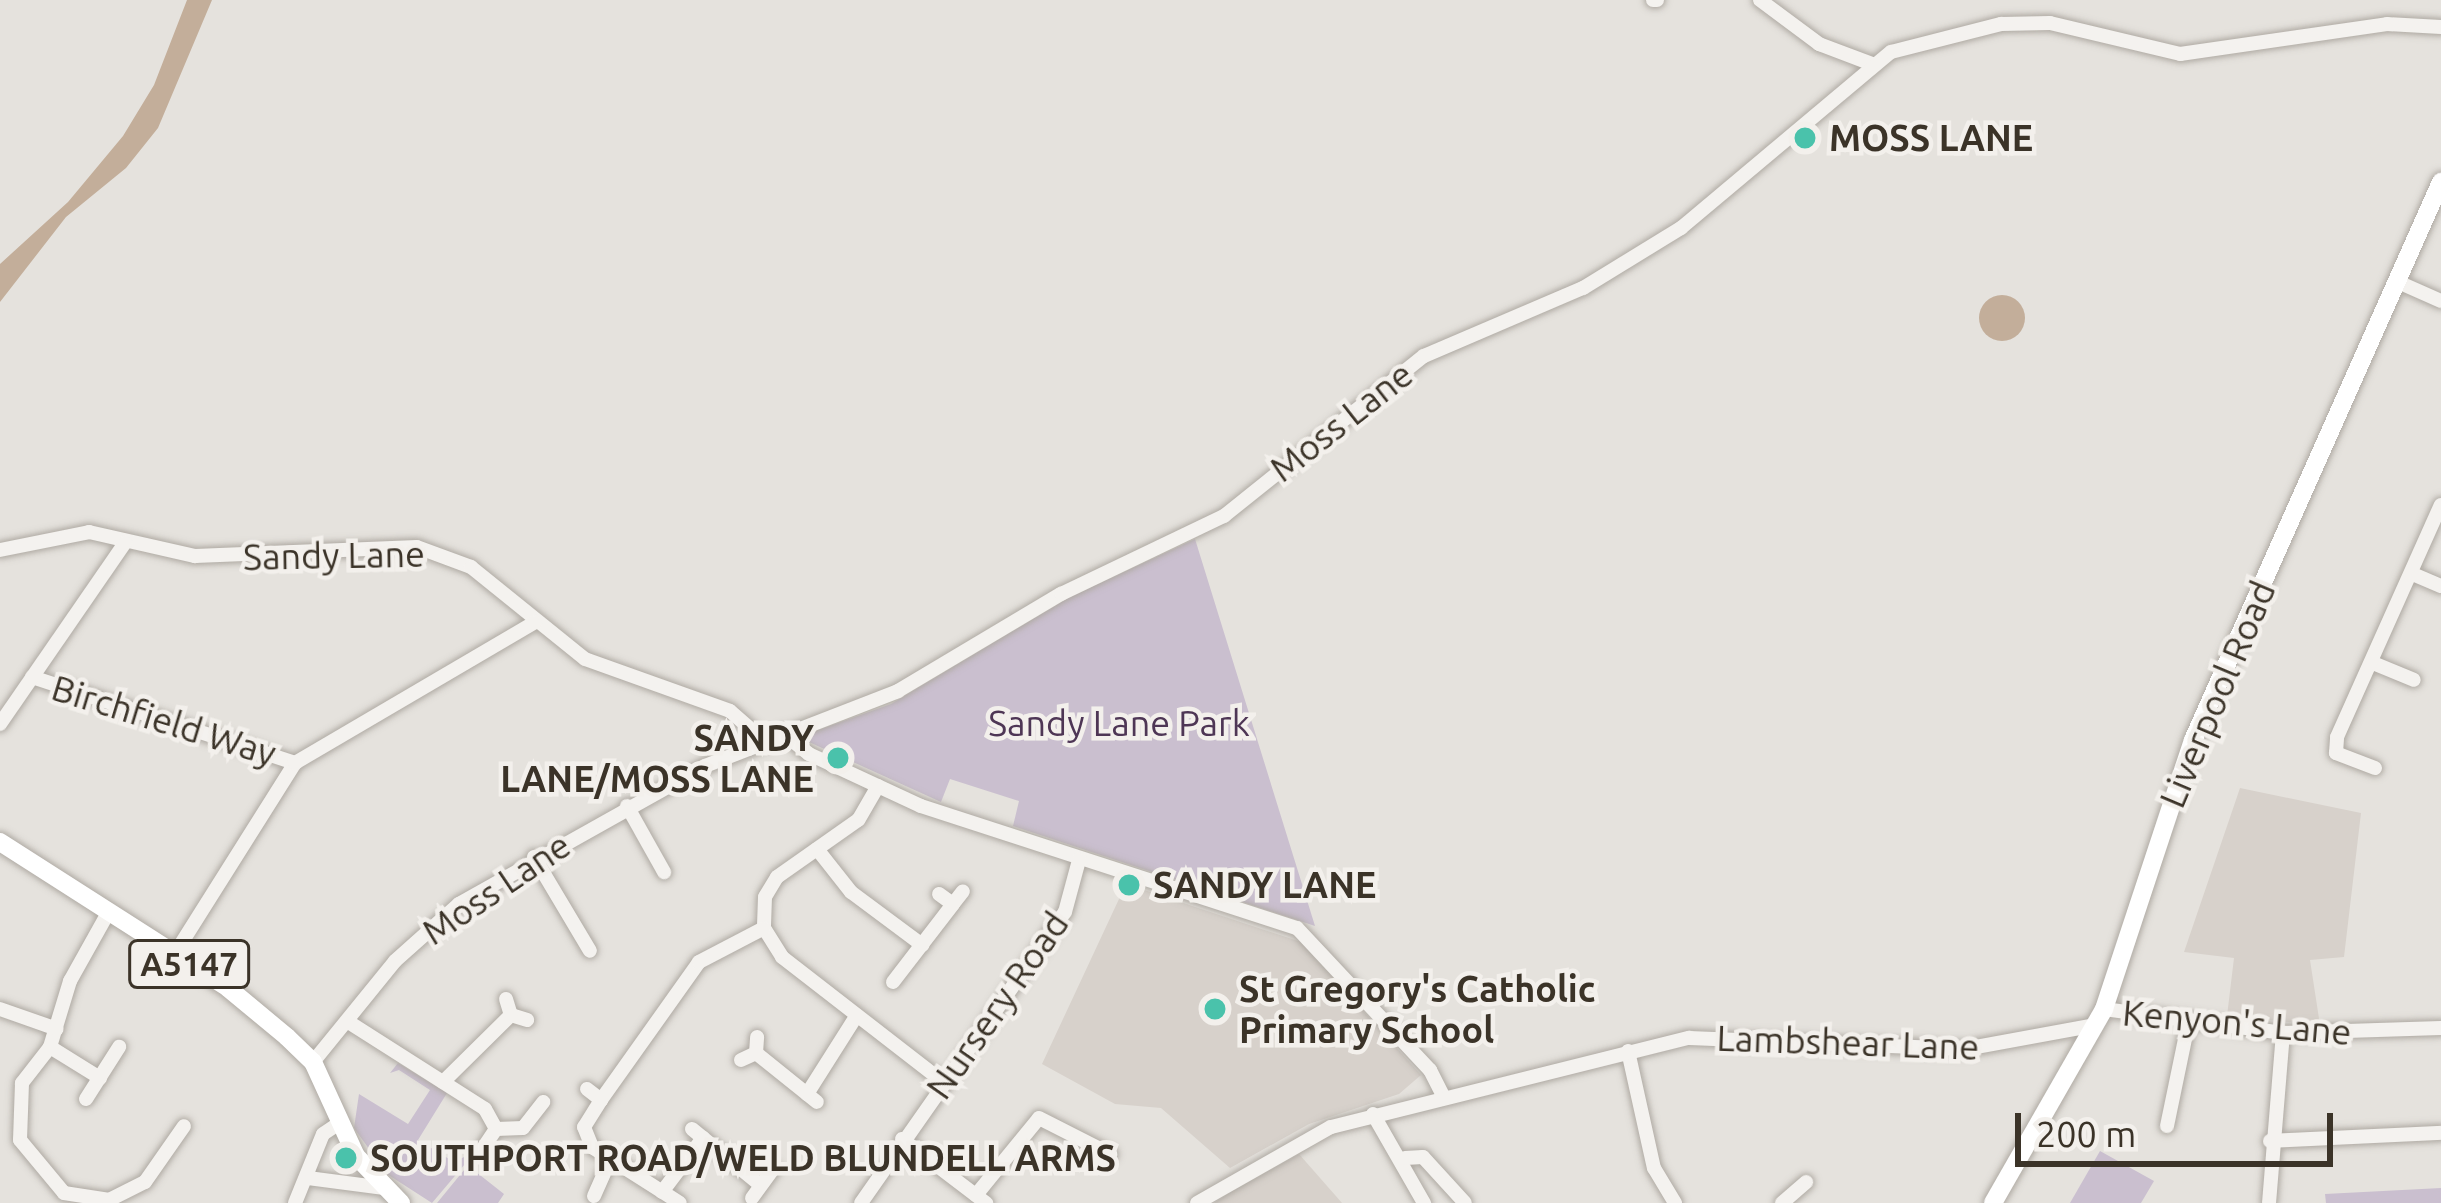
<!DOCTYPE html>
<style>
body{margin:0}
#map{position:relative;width:2441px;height:1203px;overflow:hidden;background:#e5e2dd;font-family:Ubuntu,sans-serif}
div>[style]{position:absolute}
.built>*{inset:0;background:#d7d1cb}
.green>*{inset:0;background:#cabfcf}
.water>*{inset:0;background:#c3ae9a}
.round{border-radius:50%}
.roads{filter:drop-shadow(0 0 3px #afaaa3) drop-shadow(0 0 3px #afaaa3)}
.minor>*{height:14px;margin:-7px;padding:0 7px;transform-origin:7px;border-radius:7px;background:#f4f2ef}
.major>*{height:18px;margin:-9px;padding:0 9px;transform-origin:9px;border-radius:9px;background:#fff}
.dots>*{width:33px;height:33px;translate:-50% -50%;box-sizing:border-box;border:6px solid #f3f0ec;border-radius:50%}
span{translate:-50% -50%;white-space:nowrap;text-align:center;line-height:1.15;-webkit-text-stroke:9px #f3f0ec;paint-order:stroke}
.shield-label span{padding:3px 9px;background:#f3f0ec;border:3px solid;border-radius:9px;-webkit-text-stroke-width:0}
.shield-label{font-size:33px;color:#3b3328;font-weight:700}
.poi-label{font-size:36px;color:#3b3328;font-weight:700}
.left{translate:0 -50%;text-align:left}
.right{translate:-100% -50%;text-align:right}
.street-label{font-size:36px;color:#3b3328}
.park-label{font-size:36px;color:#4e3655}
.scale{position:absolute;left:2015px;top:1113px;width:318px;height:54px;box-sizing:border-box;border:6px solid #3b3328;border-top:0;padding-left:15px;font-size:36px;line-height:42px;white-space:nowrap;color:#3b3328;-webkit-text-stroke:9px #f3f0ec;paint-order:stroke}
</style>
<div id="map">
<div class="built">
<div style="clip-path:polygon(2240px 788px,2361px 813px,2344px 957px,2310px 960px,2320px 1025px,2227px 1016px,2234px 958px,2184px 952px)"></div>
<div style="clip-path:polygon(1126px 884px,1301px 942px,1421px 1075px,1399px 1094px,1309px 1124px,1230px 1168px,1161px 1108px,1115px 1104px,1042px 1064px)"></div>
<div style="clip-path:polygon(1299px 1154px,1342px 1203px,1214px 1203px,1231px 1192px)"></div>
</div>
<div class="green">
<div style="clip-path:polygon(1195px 539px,1315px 926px,1013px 826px,1019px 801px,950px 779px,941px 802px,809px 742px,810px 733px,891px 704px,1070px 597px)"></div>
<div style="clip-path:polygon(398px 1063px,447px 1093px,418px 1140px,454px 1162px,476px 1151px,432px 1203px,387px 1174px,354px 1128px,359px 1094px,408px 1124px,430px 1090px,399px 1070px,390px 1073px)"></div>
<div style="clip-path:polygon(2100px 1151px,2154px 1181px,2141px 1203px,2070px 1203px)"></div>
<div style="clip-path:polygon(478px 1153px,471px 1168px,504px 1194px,498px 1203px,437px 1203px)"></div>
<div style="clip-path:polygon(2441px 1188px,2441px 1203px,2326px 1203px,2325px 1194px)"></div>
</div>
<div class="water">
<div style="clip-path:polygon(187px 0,212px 0,158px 128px,126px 168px,66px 217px,0 302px,0 264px,68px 202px,123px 136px,154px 85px)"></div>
<div class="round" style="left:1979px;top:295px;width:46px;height:46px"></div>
</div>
<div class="roads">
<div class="minor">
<div style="left:1653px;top:0;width:4px"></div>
<div style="left:1760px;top:0;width:74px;rotate:36.7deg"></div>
<div style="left:1819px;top:44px;width:57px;rotate:20.7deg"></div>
<div style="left:2398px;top:282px;width:47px;rotate:23.8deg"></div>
<div style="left:0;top:550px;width:91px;rotate:-11.4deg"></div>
<div style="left:89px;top:532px;width:109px;rotate:12.8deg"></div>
<div style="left:195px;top:556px;width:222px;rotate:-2.3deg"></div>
<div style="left:417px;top:547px;width:58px;rotate:20.3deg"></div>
<div style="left:471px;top:567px;width:146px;rotate:38.9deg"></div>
<div style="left:585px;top:659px;width:154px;rotate:19.7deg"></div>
<div style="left:730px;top:711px;width:43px;rotate:41.2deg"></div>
<div style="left:2415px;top:575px;width:28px;rotate:23deg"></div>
<div style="left:2373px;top:663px;width:44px;rotate:22.5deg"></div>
<div style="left:32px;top:677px;width:277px;rotate:18.1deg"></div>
<div style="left:0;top:724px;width:220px;rotate:-55.4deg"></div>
<div style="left:783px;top:733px;width:33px;rotate:39deg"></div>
<div style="left:809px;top:754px;width:123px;rotate:24.9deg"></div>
<div style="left:921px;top:806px;width:395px;rotate:18deg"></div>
<div style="left:1297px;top:928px;width:195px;rotate:46.9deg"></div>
<div style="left:1430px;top:1070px;width:27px;rotate:63deg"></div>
<div style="left:2375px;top:768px;width:42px;rotate:-159deg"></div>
<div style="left:2336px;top:753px;width:16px;rotate:-86deg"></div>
<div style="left:2337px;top:737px;width:254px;rotate:-65.9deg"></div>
<div style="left:878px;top:786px;width:39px;rotate:120deg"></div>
<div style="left:858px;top:820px;width:99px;rotate:144.9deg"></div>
<div style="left:777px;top:877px;width:23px;rotate:121deg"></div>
<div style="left:765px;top:897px;width:31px;rotate:92deg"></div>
<div style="left:764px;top:928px;width:34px;rotate:58deg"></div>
<div style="left:782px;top:957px;width:204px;rotate:37.8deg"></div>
<div style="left:627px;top:806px;width:76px;rotate:60.7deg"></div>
<div style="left:817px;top:849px;width:55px;rotate:51.7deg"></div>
<div style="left:851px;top:892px;width:89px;rotate:36.7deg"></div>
<div style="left:534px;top:857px;width:109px;rotate:59.2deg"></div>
<div style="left:939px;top:894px;width:17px;rotate:36deg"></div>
<div style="left:953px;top:904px;width:16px;rotate:-52deg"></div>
<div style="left:108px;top:913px;width:78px;rotate:119.2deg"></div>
<div style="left:70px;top:981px;width:69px;rotate:106.9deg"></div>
<div style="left:50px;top:1047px;width:46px;rotate:127.9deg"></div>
<div style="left:22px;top:1083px;width:57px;rotate:92deg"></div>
<div style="left:20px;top:1140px;width:69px;rotate:50.3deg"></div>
<div style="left:64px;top:1193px;width:46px;rotate:8.8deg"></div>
<div style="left:109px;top:1200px;width:40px;rotate:-26.6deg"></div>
<div style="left:145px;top:1182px;width:68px;rotate:-55.1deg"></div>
<div style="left:174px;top:955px;width:227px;rotate:-57.8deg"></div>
<div style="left:295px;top:763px;width:278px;rotate:-30.4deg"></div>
<div style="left:893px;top:982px;width:98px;rotate:-52.4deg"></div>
<div style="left:506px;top:999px;width:17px;rotate:73deg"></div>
<div style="left:511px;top:1015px;width:17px;rotate:17deg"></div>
<div style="left:0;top:1009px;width:60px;rotate:19.3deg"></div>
<div style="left:2104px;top:1009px;width:181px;rotate:7.6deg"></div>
<div style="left:2283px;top:1033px;width:158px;rotate:-1.8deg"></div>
<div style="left:350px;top:1023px;width:160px;rotate:32.5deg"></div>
<div style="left:485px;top:1109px;width:23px;rotate:61deg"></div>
<div style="left:496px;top:1129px;width:27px;rotate:124deg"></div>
<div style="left:50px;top:1047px;width:59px;rotate:31.8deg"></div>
<div style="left:1628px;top:1051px;width:120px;rotate:77.5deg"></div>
<div style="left:1654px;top:1168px;width:41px;rotate:59deg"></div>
<div style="left:756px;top:1053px;width:78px;rotate:38.8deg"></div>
<div style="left:741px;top:1060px;width:17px;rotate:-25deg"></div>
<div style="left:756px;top:1053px;width:16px;rotate:-86deg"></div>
<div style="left:313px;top:1062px;width:130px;rotate:-50.9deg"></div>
<div style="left:395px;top:961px;width:86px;rotate:-41.7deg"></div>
<div style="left:459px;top:904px;width:282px;rotate:-29.3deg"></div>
<div style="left:705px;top:766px;width:207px;rotate:-21.2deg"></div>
<div style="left:898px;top:691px;width:190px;rotate:-30.8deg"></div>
<div style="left:1061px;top:594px;width:181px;rotate:-25.6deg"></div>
<div style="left:1224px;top:516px;width:256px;rotate:-38.7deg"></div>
<div style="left:1424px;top:356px;width:173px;rotate:-23.2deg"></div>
<div style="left:1583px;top:288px;width:115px;rotate:-31.5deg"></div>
<div style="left:1681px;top:228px;width:274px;rotate:-40deg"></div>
<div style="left:1891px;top:52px;width:114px;rotate:-14.3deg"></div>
<div style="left:2001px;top:24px;width:49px;rotate:-1.2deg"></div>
<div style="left:2050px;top:23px;width:134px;rotate:13.4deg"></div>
<div style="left:2180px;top:54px;width:209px;rotate:-8.2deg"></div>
<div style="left:2387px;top:24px;width:54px;rotate:3.2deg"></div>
<div style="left:443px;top:1082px;width:95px;rotate:-44.6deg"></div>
<div style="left:587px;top:1089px;width:18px;rotate:38deg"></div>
<div style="left:601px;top:1100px;width:32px;rotate:122deg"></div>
<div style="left:584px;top:1127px;width:22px;rotate:68deg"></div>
<div style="left:592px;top:1147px;width:104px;rotate:32.5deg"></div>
<div style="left:807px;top:1094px;width:93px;rotate:-57.7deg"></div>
<div style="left:86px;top:1099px;width:62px;rotate:-57.6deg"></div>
<div style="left:601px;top:1100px;width:169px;rotate:-54.6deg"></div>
<div style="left:699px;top:962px;width:73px;rotate:-27.6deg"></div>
<div style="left:1373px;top:1114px;width:103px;rotate:60.2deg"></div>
<div style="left:2167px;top:1126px;width:108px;rotate:-78.3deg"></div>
<div style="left:496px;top:1129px;width:27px;rotate:-2deg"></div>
<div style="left:523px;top:1128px;width:33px;rotate:-52deg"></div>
<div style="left:692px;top:1129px;width:85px;rotate:39.3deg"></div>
<div style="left:902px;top:1139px;width:106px;rotate:37.3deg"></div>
<div style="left:2270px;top:1141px;width:171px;rotate:-2.7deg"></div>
<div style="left:1405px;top:1158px;width:18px;rotate:-3deg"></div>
<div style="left:1423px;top:1157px;width:62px;rotate:47.6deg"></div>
<div style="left:308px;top:1178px;width:77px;rotate:7.5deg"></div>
<div style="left:662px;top:1192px;width:68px;rotate:-52.8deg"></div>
<div style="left:976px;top:1195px;width:99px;rotate:-50.7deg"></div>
<div style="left:1039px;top:1118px;width:80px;rotate:26.9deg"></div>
<div style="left:594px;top:1196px;width:37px;rotate:-66deg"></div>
<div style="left:752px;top:1198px;width:36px;rotate:-54deg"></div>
<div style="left:295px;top:1203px;width:74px;rotate:-67.9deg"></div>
<div style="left:323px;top:1134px;width:18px;rotate:-34deg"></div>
<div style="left:861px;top:1203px;width:355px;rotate:-55deg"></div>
<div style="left:1065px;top:912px;width:54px;rotate:-74.9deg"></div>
<div style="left:1197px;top:1203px;width:154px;rotate:-29.6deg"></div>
<div style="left:1331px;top:1127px;width:369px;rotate:-14deg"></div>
<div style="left:1689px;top:1038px;width:276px;rotate:2.3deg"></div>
<div style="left:1965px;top:1049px;width:133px;rotate:-10.4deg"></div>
<div style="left:1782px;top:1203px;width:32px;rotate:-41deg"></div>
<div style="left:2269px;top:1203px;width:171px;rotate:-85.3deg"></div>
</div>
<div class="major">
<div style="left:0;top:842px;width:271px;rotate:32.6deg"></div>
<div style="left:228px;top:988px;width:77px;rotate:39.7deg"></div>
<div style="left:287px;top:1037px;width:36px;rotate:44deg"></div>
<div style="left:313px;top:1062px;width:103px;rotate:65.4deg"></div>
<div style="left:356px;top:1156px;width:65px;rotate:46.2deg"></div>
<div style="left:1993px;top:1203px;width:224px;rotate:-60.2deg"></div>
<div style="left:2104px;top:1009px;width:283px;rotate:-71.7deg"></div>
<div style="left:2193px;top:740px;width:611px;rotate:-66.04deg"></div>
</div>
</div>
<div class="dots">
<div style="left:1805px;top:138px;background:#4ac2ab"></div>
<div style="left:838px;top:758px;background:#4ac2ab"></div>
<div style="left:1129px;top:885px;background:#4ac2ab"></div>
<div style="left:1215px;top:1009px;background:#4ac2ab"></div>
<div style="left:346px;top:1158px;background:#4ac2ab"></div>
</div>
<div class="shield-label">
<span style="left:189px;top:964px">A5147</span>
</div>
<div class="poi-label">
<span class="left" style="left:1829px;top:138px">MOSS LANE</span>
<span class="right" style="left:814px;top:758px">SANDY<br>LANE/MOSS LANE</span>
<span class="left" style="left:1153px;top:885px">SANDY LANE</span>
<span class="left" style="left:1239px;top:1009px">St Gregory's Catholic<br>Primary School</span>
<span class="left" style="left:370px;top:1158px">SOUTHPORT ROAD/WELD BLUNDELL ARMS</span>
</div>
<div class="street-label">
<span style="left:1341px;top:421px;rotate:-38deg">Moss Lane</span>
<span style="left:334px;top:555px;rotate:-1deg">Sandy Lane</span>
<span style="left:2217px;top:694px;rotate:-67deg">Liverpool Road</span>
<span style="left:164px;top:720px;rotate:17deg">Birchfield Way</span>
<span style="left:496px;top:888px;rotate:-34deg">Moss Lane</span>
<span style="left:997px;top:1005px;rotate:-55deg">Nursery Road</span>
<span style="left:2237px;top:1022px;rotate:5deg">Kenyon's Lane</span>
<span style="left:1848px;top:1042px;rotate:2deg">Lambshear Lane</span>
</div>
<div class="park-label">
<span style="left:1119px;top:723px">Sandy Lane Park</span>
</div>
<div class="scale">200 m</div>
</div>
